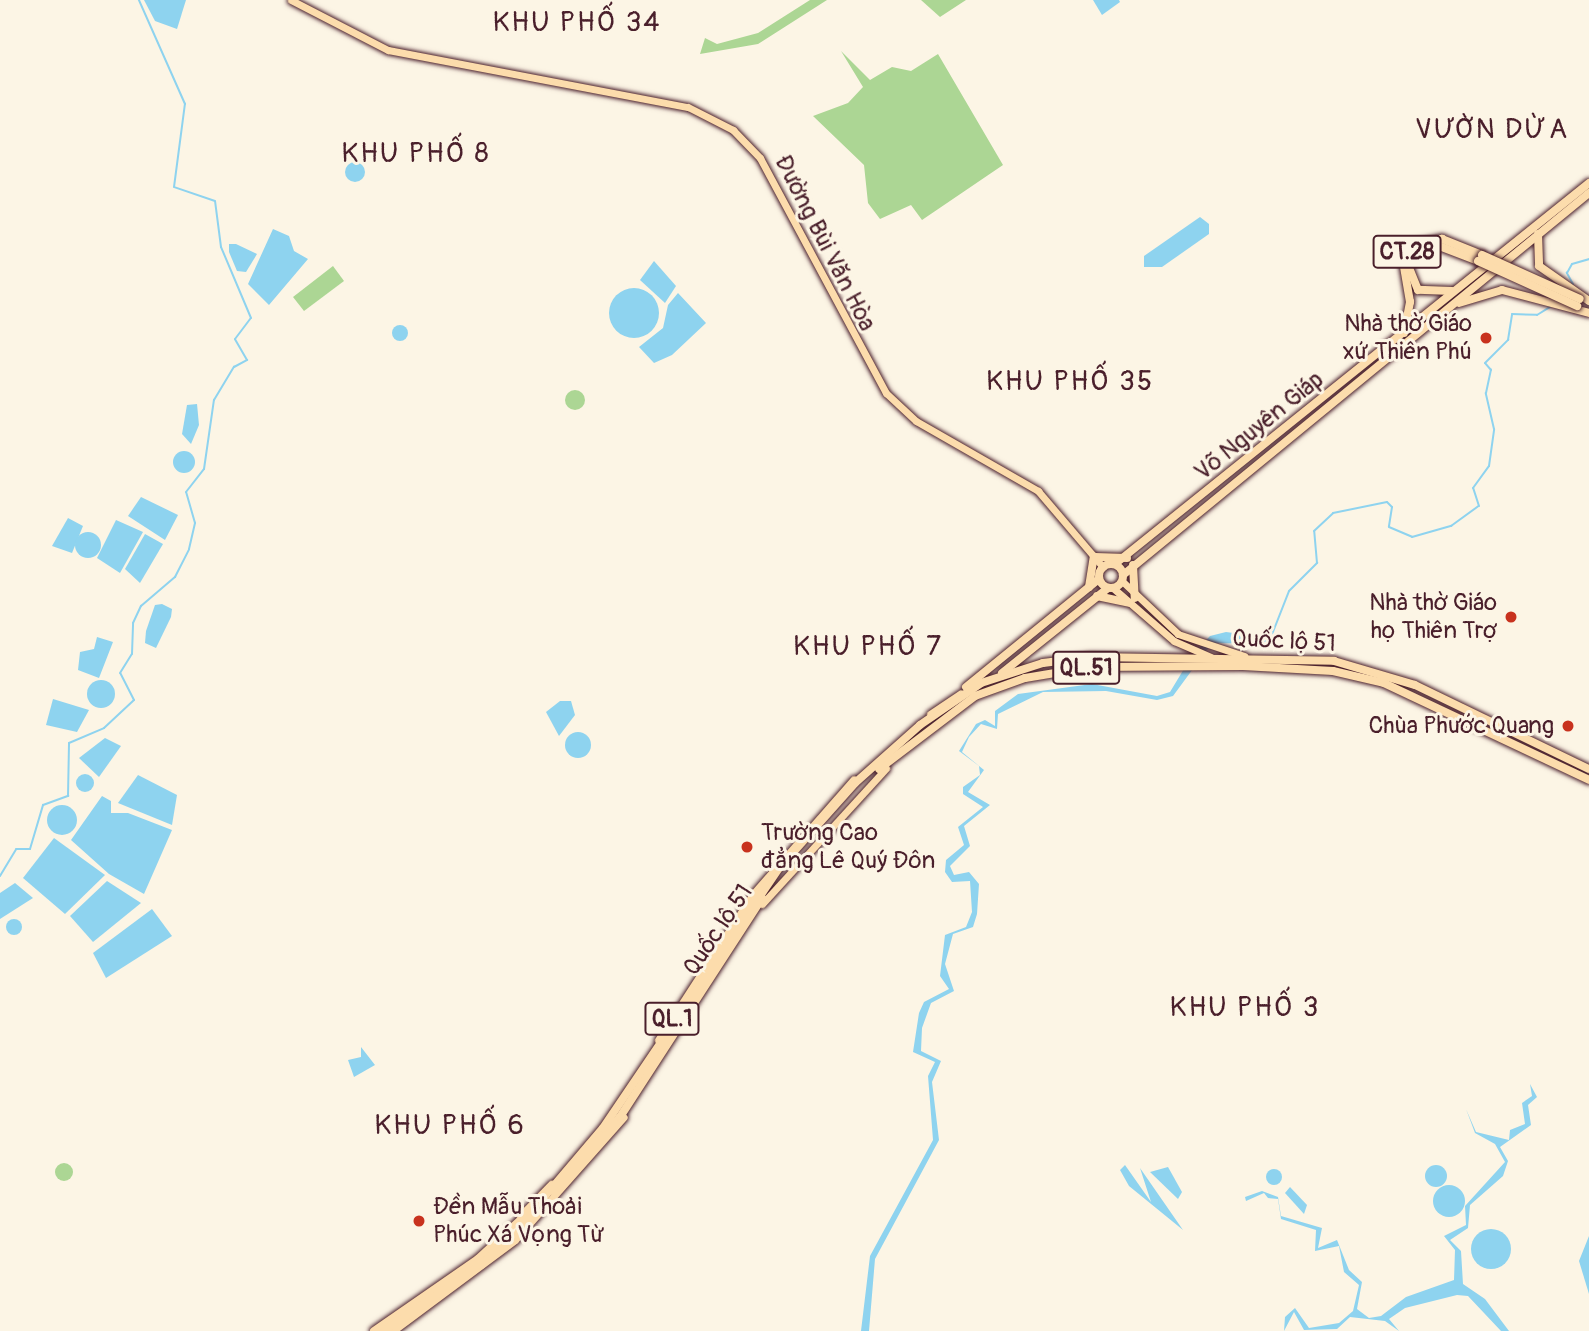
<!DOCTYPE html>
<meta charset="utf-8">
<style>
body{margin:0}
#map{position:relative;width:1589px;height:1331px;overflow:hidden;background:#fcf5e5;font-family:Pangolin,sans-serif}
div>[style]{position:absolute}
.green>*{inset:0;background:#acd694}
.round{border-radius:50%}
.water>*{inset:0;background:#8ed3ef}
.stream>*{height:2px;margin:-1px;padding:0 1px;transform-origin:1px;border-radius:1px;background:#8ed3ef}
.roads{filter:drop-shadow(0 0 2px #4a1f2b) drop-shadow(0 0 2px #4a1f2b)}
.major>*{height:7px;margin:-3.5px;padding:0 3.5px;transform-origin:3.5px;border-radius:3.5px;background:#fcdcac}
.highway>*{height:8px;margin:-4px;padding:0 4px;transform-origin:4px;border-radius:4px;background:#fcdcac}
.highway>.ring{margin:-4px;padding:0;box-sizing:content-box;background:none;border:8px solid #fcdcac;border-radius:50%}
.bridges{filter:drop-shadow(0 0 2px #4a1f2b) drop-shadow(0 0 2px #4a1f2b)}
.highway-bridge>*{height:8px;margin:-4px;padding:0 4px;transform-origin:4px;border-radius:4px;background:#fcdcac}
.dots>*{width:19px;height:19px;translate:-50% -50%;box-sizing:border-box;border:4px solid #fcf5e5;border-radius:50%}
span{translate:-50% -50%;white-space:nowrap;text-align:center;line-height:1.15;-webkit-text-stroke:6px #fcf5e5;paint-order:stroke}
.shield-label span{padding:2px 5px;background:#fcf5e5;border:2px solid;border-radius:5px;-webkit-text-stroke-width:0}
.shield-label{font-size:23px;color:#4a1f2b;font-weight:700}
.street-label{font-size:24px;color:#4a1f2b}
.poi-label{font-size:24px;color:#4a1f2b}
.right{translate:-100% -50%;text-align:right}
.left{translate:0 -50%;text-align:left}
.quarter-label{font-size:28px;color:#4a1f2b;letter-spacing:2px}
</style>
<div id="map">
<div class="green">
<div style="clip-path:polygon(810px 0,827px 0,758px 44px,700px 54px,705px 38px,717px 44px,758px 33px)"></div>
<div style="clip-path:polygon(921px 0,966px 0,940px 17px)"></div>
<div style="clip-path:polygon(841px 51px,870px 80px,892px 67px,911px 71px,938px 54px,1003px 165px,922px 220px,911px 205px,880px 219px,868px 203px,864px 165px,813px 116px,848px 103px,863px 87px)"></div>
<div style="clip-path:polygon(333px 266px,344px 281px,304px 311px,293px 297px)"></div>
<div class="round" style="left:565px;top:390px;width:20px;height:20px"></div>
<div class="round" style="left:55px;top:1163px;width:18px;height:18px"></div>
</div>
<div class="water">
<div style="clip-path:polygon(144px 0,186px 0,177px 29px,155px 21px)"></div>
<div style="clip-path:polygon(1093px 0,1119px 0,1120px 2px,1102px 15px)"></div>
<div class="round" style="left:345px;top:162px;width:20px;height:20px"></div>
<div style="clip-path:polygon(1200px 217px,1209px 224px,1209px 234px,1162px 267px,1144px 267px,1144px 256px)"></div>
<div style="clip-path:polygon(273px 229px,289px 236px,294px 251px,308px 259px,269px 305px,248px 284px)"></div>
<div style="clip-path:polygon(236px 244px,257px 254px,246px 272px,237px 271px,229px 252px,229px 244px)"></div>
<div style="clip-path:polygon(654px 261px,676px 286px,665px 303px,640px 280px)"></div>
<div class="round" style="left:609px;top:288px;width:50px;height:50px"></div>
<div style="clip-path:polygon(678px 293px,706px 323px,672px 355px,654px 363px,639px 347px,663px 328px,668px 305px)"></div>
<div class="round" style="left:392px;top:325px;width:16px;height:16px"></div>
<div style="clip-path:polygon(197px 404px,199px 425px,191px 444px,182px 434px,187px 405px)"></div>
<div class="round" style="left:173px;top:451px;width:22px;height:22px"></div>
<div style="clip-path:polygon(141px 497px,178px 515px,165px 540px,128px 516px)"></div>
<div style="clip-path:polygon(68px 518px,83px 526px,72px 553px,52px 546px)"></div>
<div style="clip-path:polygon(116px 520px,143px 532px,120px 573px,97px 558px)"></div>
<div class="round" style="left:75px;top:532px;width:26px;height:26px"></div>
<div style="clip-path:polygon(145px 534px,163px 544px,140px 583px,125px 569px)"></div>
<div style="clip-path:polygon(162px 604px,172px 609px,171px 617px,156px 648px,145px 643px,146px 631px,155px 605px)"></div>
<div style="clip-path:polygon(1226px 632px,1271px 638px,1263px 644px,1212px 643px,1173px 696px,1157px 700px,1106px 691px,1043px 692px,998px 714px,997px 729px,981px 724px,969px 737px,962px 752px,984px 770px,968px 792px,990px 805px,964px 826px,970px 846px,950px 866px,954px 875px,969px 872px,979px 884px,977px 914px,973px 927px,953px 934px,945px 964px,954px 991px,931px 1003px,922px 1028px,921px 1051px,941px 1061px,932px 1082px,939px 1140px,875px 1259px,869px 1331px,861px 1331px,870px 1256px,933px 1140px,928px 1076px,935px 1062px,913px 1052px,919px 1013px,924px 1002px,949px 989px,940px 976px,945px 935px,966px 927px,972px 912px,970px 881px,952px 882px,945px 872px,946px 860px,964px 845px,958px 827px,983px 807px,963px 794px,963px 787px,980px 775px,979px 766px,959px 751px,976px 724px,985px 720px,995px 726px,995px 711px,1018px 694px,1092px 684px,1157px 696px,1170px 692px,1193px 654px,1210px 636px)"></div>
<div style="clip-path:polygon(97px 637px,113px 642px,99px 678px,78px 670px,80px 652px,94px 649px)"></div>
<div class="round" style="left:87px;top:680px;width:28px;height:28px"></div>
<div style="clip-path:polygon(53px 699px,89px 710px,77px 732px,46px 725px)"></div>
<div style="clip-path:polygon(560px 701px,571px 701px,575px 715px,559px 736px,546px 712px)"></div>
<div class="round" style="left:565px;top:732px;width:26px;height:26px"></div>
<div style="clip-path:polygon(105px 738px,121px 746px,99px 777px,79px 758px)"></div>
<div class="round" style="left:76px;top:774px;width:18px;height:18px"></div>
<div style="clip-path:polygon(138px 775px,177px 795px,172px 825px,118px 803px)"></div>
<div style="clip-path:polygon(102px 796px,111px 801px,111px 813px,128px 813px,172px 830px,144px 894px,109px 874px,71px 840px)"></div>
<div class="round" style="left:47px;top:805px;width:30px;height:30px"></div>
<div style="clip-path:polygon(54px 838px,105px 875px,65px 914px,23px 878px)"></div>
<div style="clip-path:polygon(107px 881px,141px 903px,93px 942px,70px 916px)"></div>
<div style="clip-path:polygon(15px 883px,33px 898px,0 919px,0 893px)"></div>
<div style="clip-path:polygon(152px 909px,172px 936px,106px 978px,93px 953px)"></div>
<div class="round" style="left:6px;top:919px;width:16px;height:16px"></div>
<div style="clip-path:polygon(361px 1047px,375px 1065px,354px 1077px,348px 1060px,361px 1057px)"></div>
<div style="clip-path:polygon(1530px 1084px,1537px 1097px,1528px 1105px,1531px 1125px,1500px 1147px,1508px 1161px,1503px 1176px,1470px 1205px,1468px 1228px,1450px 1240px,1461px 1251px,1463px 1284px,1485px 1299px,1509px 1331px,1501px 1331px,1468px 1296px,1457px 1295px,1405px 1308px,1389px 1319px,1399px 1331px,1385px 1321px,1350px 1317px,1337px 1329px,1304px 1330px,1294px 1312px,1284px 1331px,1285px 1317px,1295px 1308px,1309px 1328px,1339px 1323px,1353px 1311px,1359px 1285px,1344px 1272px,1339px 1246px,1315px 1251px,1316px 1230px,1281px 1219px,1278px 1199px,1268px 1198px,1264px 1193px,1246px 1201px,1245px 1197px,1262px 1191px,1278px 1197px,1281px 1216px,1322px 1228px,1318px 1248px,1337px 1240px,1349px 1270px,1362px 1282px,1357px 1309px,1369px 1318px,1381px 1316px,1406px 1297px,1454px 1280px,1455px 1250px,1444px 1236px,1466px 1225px,1465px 1206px,1505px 1162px,1495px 1144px,1475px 1133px,1466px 1109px,1476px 1132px,1509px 1140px,1510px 1130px,1525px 1124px,1522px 1103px,1532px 1096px)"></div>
<div class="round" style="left:1425px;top:1165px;width:22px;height:22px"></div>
<div style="clip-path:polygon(1125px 1165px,1151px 1202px,1140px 1168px,1183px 1230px,1129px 1186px,1120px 1170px)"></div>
<div style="clip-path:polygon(1168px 1167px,1182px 1192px,1178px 1199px,1150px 1172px)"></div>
<div class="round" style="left:1266px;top:1169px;width:16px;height:16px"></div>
<div class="round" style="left:1433px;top:1185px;width:32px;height:32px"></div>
<div style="clip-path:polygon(1290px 1187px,1307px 1205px,1304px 1214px,1285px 1193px)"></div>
<div class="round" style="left:1471px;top:1229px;width:40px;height:40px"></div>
<div style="clip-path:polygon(1589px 1236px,1589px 1294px,1579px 1261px)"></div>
</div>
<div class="stream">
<div style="left:1573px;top:284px;width:13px;rotate:-119deg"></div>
<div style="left:1567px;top:273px;width:10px;rotate:-61deg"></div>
<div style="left:1572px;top:264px;width:18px;rotate:-16deg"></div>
<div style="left:1271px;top:637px;width:49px;rotate:-68.6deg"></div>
<div style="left:1289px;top:591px;width:40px;rotate:-45deg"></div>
<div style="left:1317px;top:563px;width:32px;rotate:-95deg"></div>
<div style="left:1314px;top:531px;width:26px;rotate:-43deg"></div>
<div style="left:1333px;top:513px;width:55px;rotate:-11.5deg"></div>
<div style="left:1387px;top:502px;width:7px;rotate:45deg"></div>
<div style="left:1392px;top:507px;width:20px;rotate:99deg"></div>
<div style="left:1389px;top:527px;width:25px;rotate:23deg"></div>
<div style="left:1412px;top:537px;width:41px;rotate:-15.8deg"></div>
<div style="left:1451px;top:526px;width:34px;rotate:-36deg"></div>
<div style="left:1479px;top:506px;width:19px;rotate:-108deg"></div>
<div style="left:1473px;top:488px;width:27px;rotate:-54deg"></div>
<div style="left:1489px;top:466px;width:37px;rotate:-82deg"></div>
<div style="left:1494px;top:429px;width:37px;rotate:-103deg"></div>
<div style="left:1486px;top:393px;width:24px;rotate:-78deg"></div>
<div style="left:1491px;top:370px;width:9px;rotate:-131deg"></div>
<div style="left:1485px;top:363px;width:33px;rotate:-45deg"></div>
<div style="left:1508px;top:340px;width:26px;rotate:-81deg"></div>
<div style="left:1512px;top:314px;width:25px;rotate:2deg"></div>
<div style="left:1537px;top:315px;width:15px;rotate:-32deg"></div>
<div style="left:0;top:876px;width:31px;rotate:-59deg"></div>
<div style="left:16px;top:849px;width:14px"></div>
<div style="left:30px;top:849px;width:46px;rotate:-73.5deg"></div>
<div style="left:43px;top:805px;width:27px;rotate:-20deg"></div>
<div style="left:68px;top:796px;width:53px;rotate:-88.9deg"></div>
<div style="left:69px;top:743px;width:38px;rotate:-23deg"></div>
<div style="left:104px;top:728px;width:41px;rotate:-43deg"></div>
<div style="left:134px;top:700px;width:30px;rotate:-117deg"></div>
<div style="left:120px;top:673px;width:22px;rotate:-58deg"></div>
<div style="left:132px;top:654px;width:31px;rotate:-88deg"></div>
<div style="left:133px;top:623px;width:19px;rotate:-65deg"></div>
<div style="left:141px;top:606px;width:45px;rotate:-40.5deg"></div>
<div style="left:175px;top:577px;width:31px;rotate:-63deg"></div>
<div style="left:189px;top:549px;width:27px;rotate:-77deg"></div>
<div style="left:195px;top:523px;width:32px;rotate:-106deg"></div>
<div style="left:186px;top:492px;width:29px;rotate:-52deg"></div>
<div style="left:204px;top:469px;width:70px;rotate:-81.8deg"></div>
<div style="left:214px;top:400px;width:39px;rotate:-59deg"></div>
<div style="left:234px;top:367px;width:15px;rotate:-28deg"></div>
<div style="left:247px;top:360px;width:24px;rotate:-120deg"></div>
<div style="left:235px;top:339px;width:26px;rotate:-53deg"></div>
<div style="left:251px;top:318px;width:77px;rotate:-112.9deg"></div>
<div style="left:221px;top:247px;width:46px;rotate:-97.4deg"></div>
<div style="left:215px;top:201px;width:43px;rotate:-161.1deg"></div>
<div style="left:174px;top:187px;width:84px;rotate:-82.5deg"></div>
<div style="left:185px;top:104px;width:114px;rotate:-113.9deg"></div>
</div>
<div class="roads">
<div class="major">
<div style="left:291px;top:0;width:109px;rotate:27.3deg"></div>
<div style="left:388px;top:50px;width:305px;rotate:10.8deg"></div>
<div style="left:688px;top:107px;width:51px;rotate:27.1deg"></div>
<div style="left:733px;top:130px;width:39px;rotate:46deg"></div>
<div style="left:760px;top:158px;width:267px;rotate:61.8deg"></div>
<div style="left:886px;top:393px;width:41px;rotate:43deg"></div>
<div style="left:916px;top:421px;width:141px;rotate:29.8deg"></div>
<div style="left:1038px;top:491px;width:100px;rotate:49.5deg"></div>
<div style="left:1122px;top:581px;width:77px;rotate:43.4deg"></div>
<div style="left:1178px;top:634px;width:70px;rotate:18.4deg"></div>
<div style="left:1113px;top:588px;width:81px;rotate:41deg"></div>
<div style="left:1174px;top:641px;width:40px;rotate:23.4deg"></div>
<div style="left:930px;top:714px;width:37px;rotate:-34deg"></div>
<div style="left:762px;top:904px;width:184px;rotate:-47.6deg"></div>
<div style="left:658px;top:1040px;width:173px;rotate:-57deg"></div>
<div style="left:752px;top:895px;width:154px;rotate:-48.7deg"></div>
<div style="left:520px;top:1216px;width:45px;rotate:-45.9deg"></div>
<div style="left:393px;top:1331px;width:152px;rotate:-36.7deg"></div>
<div style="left:515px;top:1240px;width:164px;rotate:-48.5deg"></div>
</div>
<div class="highway">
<div style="left:1538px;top:234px;width:32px;rotate:88deg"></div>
<div style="left:1539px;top:266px;width:61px;rotate:35deg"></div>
<div style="left:1452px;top:291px;width:34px;rotate:-178deg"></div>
<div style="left:1418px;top:290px;width:24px;rotate:-112deg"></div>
<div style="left:1409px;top:268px;width:16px;rotate:-68deg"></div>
<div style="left:1415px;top:253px;width:25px;rotate:-16deg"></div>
<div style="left:1439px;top:246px;width:42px;rotate:21deg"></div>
<div style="left:1459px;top:303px;width:45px;rotate:-16.8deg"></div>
<div style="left:1502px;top:290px;width:90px;rotate:14.8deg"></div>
<div style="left:1404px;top:333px;width:32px;rotate:-79deg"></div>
<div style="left:1410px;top:302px;width:42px;rotate:-99.7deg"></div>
<div style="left:1403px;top:261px;width:19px;rotate:-58deg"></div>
<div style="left:1413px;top:245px;width:30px;rotate:-12deg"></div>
<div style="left:1442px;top:239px;width:43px;rotate:21.8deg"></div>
<div style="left:1095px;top:557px;width:32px;rotate:2deg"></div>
<div class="ring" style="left:1099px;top:564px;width:16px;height:16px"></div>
<div style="left:1115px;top:564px;width:608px;rotate:-38.79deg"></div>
<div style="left:1133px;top:565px;width:33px;rotate:87deg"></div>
<div style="left:1123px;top:575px;width:603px;rotate:-39.34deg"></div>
<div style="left:1089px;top:587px;width:31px;rotate:-81deg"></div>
<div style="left:1097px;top:596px;width:33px;rotate:12deg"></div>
<div style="left:1002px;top:673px;width:136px;rotate:-38.7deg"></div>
<div style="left:966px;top:687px;width:171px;rotate:-39.1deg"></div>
<div style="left:879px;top:769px;width:121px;rotate:-37.2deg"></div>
<div style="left:975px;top:696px;width:53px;rotate:-19.8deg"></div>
<div style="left:1025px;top:678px;width:67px;rotate:-9.5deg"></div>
<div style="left:1091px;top:667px;width:152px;rotate:-0.4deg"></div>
<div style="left:1243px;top:666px;width:90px;rotate:3.2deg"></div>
<div style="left:1333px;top:671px;width:52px;rotate:13.2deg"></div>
<div style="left:1384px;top:683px;width:227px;rotate:25.3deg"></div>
<div style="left:555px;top:1193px;width:100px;rotate:-49.5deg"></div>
<div style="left:620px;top:1117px;width:261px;rotate:-57deg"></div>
<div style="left:374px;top:1331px;width:126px;rotate:-34.7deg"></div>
<div style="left:478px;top:1259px;width:84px;rotate:-42.6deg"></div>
<div style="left:540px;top:1202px;width:97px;rotate:-49.6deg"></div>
<div style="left:603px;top:1128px;width:314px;rotate:-55.9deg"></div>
<div style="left:779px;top:868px;width:114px;rotate:-48.2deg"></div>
<div style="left:855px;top:783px;width:87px;rotate:-41.7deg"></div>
<div style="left:920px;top:725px;width:74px;rotate:-34.5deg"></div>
<div style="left:981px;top:683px;width:65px;rotate:-17.9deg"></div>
<div style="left:1043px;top:663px;width:48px;rotate:-7.1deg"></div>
<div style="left:1091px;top:657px;width:243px;rotate:0.9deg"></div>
<div style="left:1334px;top:661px;width:84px;rotate:16.5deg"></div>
<div style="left:1415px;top:685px;width:193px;rotate:25.8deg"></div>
<div style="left:384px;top:1331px;width:117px;rotate:-34.2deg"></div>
<div style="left:481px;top:1265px;width:73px;rotate:-43.3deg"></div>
</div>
</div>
<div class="bridges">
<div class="highway-bridge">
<div style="left:1482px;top:255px;width:107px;rotate:24.2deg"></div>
<div style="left:1478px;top:261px;width:109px;rotate:24.4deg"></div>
</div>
</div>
<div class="dots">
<div style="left:1486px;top:338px;background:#c8321e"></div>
<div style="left:1511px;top:617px;background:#c8321e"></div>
<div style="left:1568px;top:726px;background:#c8321e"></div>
<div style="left:747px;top:847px;background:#c8321e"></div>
<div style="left:419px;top:1221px;background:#c8321e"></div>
</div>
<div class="shield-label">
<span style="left:1407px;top:252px">CT.28</span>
<span style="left:1086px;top:668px">QL.51</span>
<span style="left:672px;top:1019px">QL.1</span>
</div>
<div class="street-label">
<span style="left:825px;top:243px;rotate:63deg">Đường Bùi Văn Hòa</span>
<span style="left:1259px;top:426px;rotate:-39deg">Võ Nguyên Giáp</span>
<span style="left:1284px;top:641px;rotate:3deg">Quốc lộ 51</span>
<span style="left:718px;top:930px;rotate:-56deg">Quốc lộ 51</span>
</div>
<div class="poi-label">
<span class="right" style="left:1472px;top:338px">Nhà thờ Giáo<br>xứ Thiên Phú</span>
<span class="right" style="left:1497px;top:617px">Nhà thờ Giáo<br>họ Thiên Trợ</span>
<span class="right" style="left:1554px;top:726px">Chùa Phước Quang</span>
<span class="left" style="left:761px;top:847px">Trường Cao<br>đẳng Lê Quý Đôn</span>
<span class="left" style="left:433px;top:1221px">Đền Mẫu Thoải<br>Phúc Xá Vọng Từ</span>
</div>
<div class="quarter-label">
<span style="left:577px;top:23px">KHU PHỐ 34</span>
<span style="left:1492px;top:130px">VƯỜN DỪA</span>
<span style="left:416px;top:154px">KHU PHỐ 8</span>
<span style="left:1070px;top:382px">KHU PHỐ 35</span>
<span style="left:868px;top:647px">KHU PHỐ 7</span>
<span style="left:1245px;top:1008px">KHU PHỐ 3</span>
<span style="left:450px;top:1126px">KHU PHỐ 6</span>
</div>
</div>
